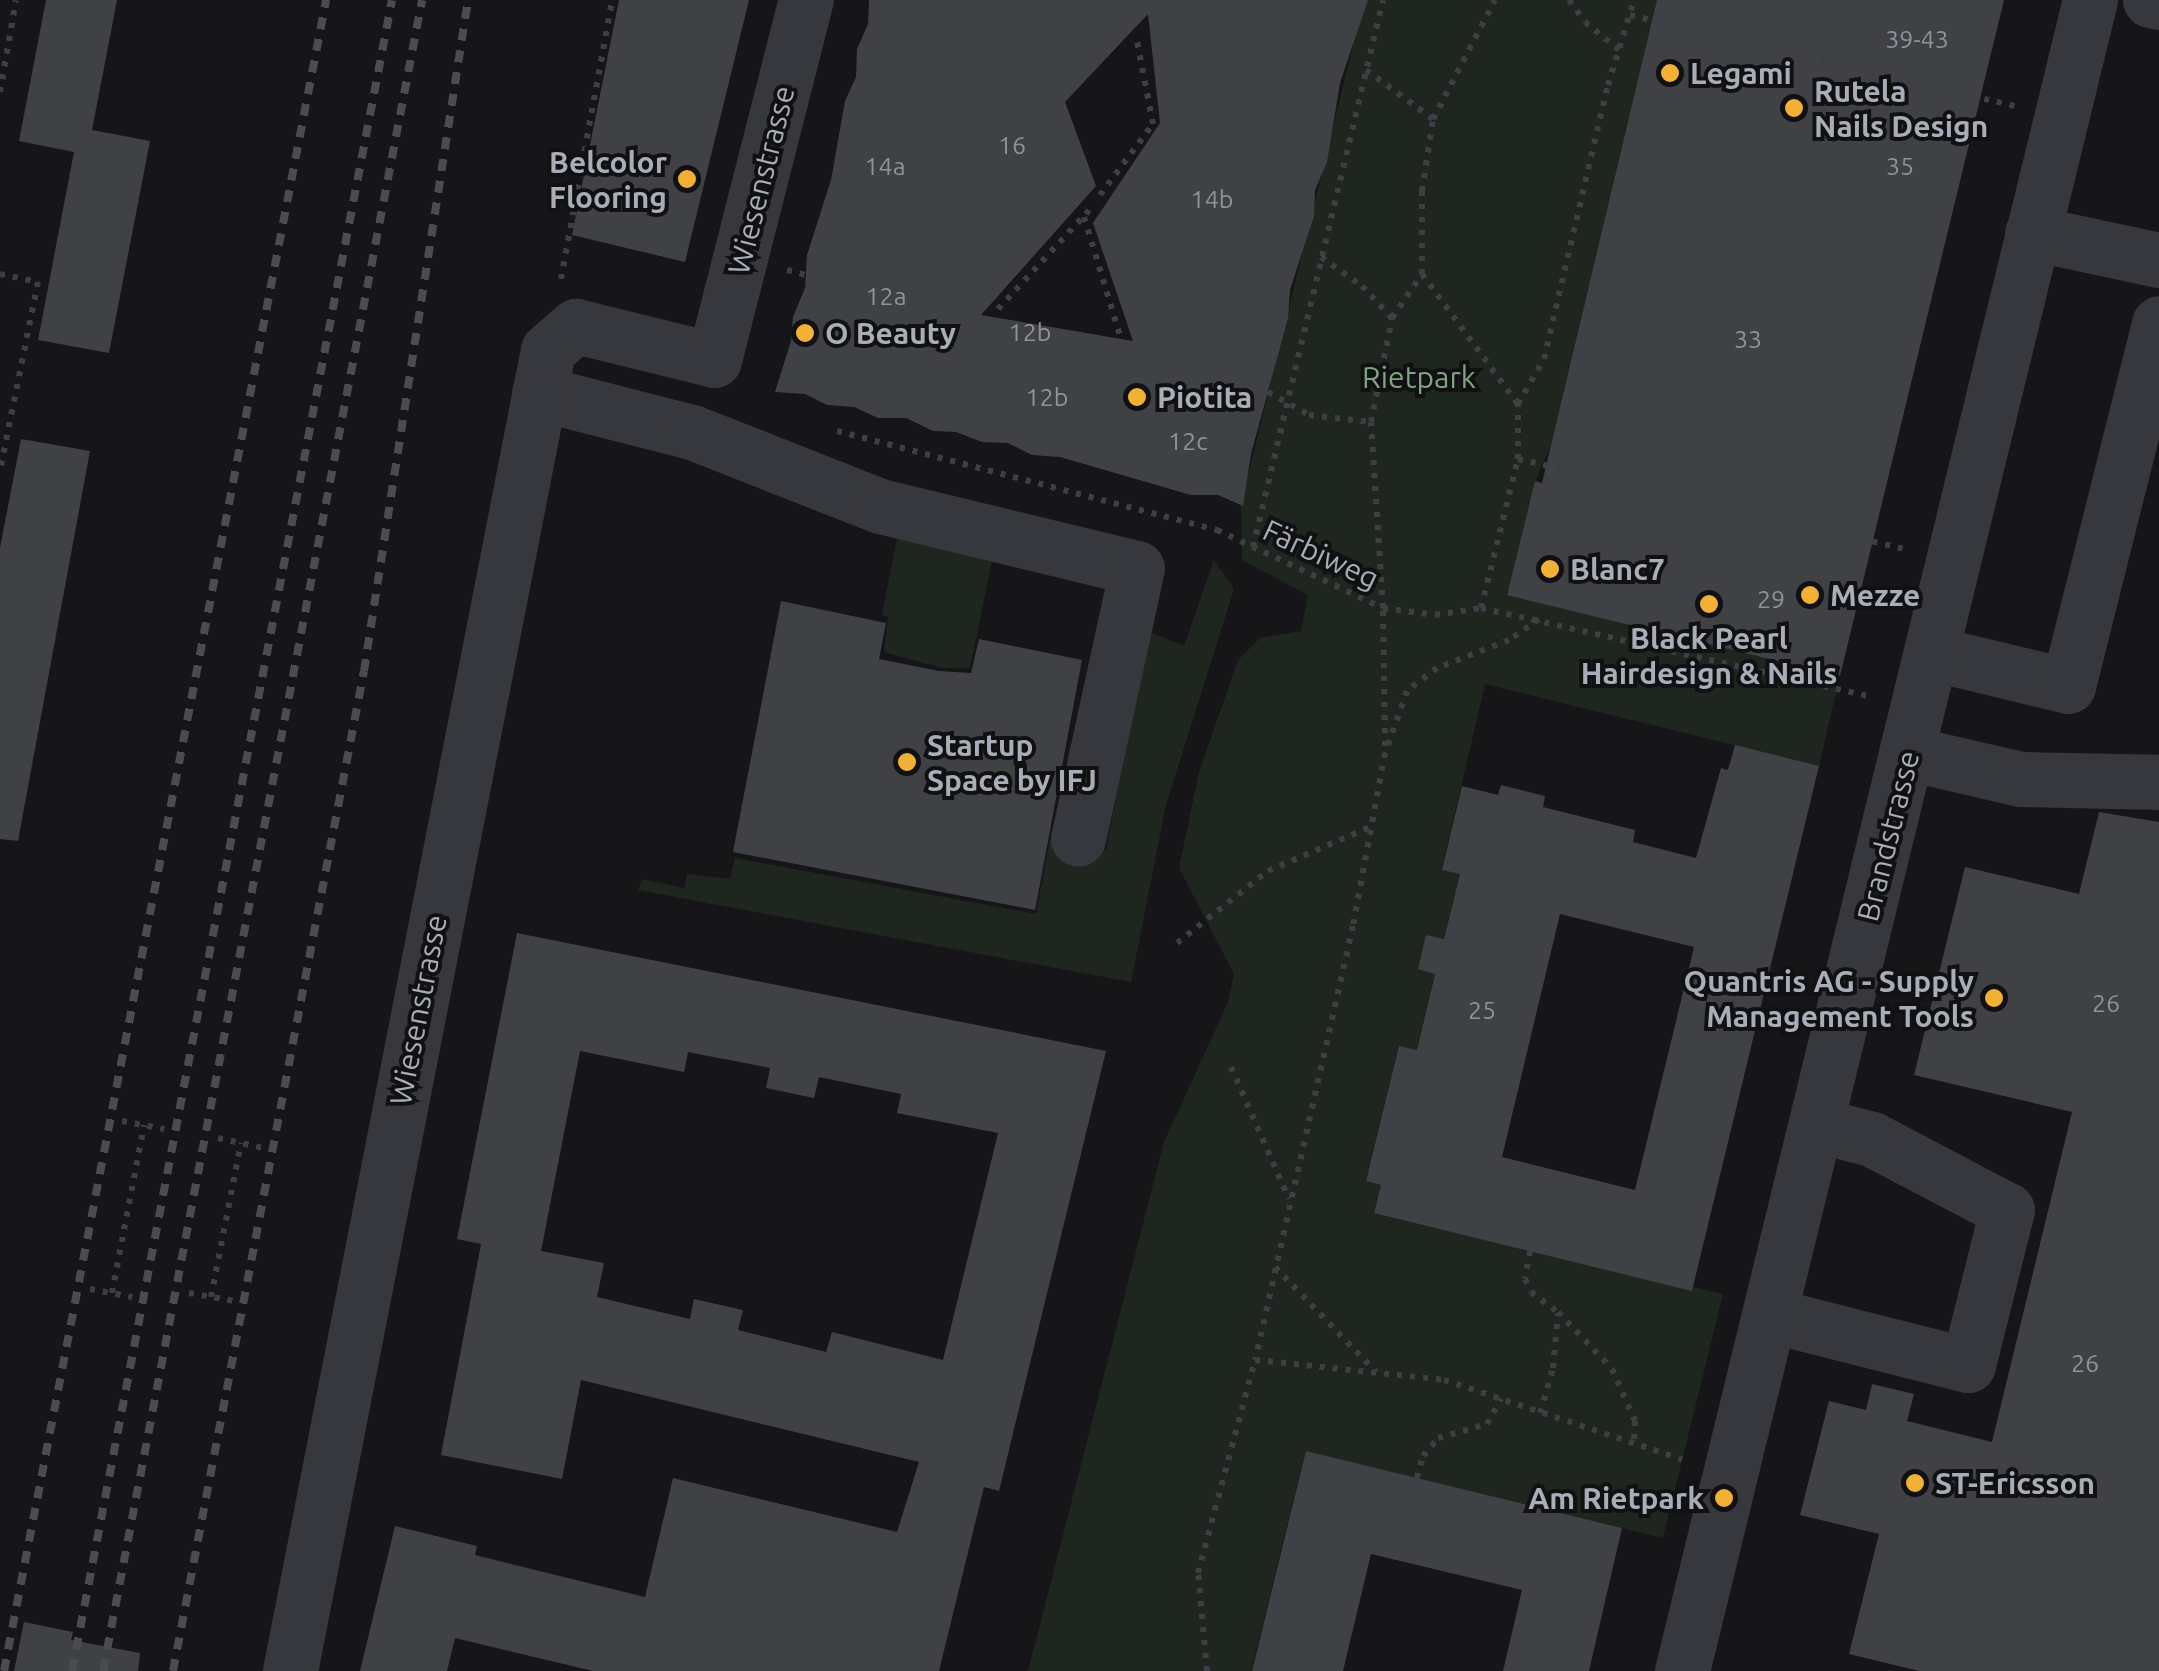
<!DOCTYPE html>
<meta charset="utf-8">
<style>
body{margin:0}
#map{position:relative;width:2159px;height:1671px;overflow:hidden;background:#161618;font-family:Ubuntu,sans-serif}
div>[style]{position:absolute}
.green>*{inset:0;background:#1e261f}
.building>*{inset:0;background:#404145}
.path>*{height:6px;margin-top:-3px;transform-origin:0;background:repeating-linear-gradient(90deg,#3d3f44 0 5px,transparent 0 13px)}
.minor>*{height:55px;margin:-27.5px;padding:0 27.5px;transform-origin:27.5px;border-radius:27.5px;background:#37383d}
.rail>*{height:8px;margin-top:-4px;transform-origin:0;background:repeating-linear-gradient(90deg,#4a4c52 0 12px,transparent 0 22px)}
.dots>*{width:28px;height:28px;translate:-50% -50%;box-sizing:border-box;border:5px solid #111113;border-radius:50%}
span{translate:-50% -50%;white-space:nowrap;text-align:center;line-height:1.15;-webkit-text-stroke:8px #111113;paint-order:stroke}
.number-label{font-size:25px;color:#8e929b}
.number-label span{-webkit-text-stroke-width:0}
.poi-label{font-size:30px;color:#a8adb8;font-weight:700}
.left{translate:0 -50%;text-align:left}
.right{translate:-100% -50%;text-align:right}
.street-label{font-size:30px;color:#a8adb8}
.park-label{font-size:30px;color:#7fa381}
</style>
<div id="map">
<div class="green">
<div style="clip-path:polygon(1364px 0,1658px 0,1551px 445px,1535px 482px,1507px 594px,1840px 676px,1819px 766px,1485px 684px,1442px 869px,1460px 874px,1444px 939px,1426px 936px,1435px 973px,1417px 1050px,1399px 1047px,1394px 1139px,1377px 1135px,1366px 1181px,1381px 1185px,1374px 1212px,1723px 1294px,1663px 1538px,1306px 1451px,1251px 1671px,1028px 1671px,1164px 1142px,1228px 1002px,1234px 974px,1179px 868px,1199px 772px,1238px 660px,1260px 638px,1301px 631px,1308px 595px,1242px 560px,1241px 505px)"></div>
<div style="clip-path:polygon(900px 523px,995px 546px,970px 668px,942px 668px,884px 652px,888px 617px,882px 615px)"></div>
<div style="clip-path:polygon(1214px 560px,1234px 589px,1166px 805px,1131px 982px,638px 890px,642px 879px,684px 888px,687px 874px,730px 879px,735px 858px,1036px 914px,1050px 839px,1106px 850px,1147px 631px,1184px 646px)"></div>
</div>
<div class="building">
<div style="clip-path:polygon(46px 0,117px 0,92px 130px,150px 141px,109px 353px,38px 340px,74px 152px,19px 141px)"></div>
<div style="clip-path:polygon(619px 0,749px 0,685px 262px,572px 235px)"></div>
<div style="clip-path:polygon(evenodd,869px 0,1368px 0,1340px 83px,1327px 162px,1315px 190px,1314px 216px,1290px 290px,1288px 318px,1251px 454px,1243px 506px,1218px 495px,1191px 495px,1060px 457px,1032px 455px,1008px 443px,982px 442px,956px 432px,933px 431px,906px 418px,878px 418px,854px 407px,827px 405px,805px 394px,775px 392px,791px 341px,793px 317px,805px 288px,807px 255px,831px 180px,845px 101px,856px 77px,857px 49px,868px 24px,869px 0,1148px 14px,1160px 123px,1093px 223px,1133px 341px,981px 315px,1096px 186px,1065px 102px,1148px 14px)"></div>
<div style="clip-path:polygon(1657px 0,2004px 0,1840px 676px,1507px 595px,1535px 481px,1542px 483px)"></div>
<div style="clip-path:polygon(21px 439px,90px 451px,18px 841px,0 839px,0 548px)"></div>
<div style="clip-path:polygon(781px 601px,886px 623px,879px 659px,939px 671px,971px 673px,979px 639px,1082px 660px,1035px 910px,733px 852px)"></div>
<div style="clip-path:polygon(evenodd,1735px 745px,1819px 766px,1692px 1291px,1374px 1213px,1381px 1185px,1366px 1181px,1399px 1046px,1417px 1050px,1435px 974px,1418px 969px,1426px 935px,1444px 939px,1460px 874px,1442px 870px,1462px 786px,1498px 795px,1501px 785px,1545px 796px,1543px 807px,1635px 830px,1633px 842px,1696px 858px,1721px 768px,1728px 770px,1735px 745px,1560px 914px,1694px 947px,1635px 1190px,1502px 1157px,1560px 914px)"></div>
<div style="clip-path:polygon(2099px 812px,2159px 822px,2159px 1671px,1919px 1671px,1849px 1654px,1879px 1534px,1800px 1515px,1829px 1401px,1866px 1410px,1872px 1384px,1914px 1394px,1907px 1421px,1992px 1442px,2072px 1112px,1914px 1075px,1965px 867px,2079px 894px)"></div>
<div style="clip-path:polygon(evenodd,517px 933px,1106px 1051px,999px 1491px,984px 1487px,939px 1671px,593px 1671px,455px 1638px,447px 1671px,360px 1671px,395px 1526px,477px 1546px,475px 1555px,645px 1597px,673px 1478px,897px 1532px,919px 1462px,581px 1380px,562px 1479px,441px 1455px,481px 1244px,457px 1239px,517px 933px,580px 1051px,684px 1072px,688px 1052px,770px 1068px,766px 1088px,814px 1098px,819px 1077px,901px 1094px,897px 1113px,998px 1133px,943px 1360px,832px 1332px,826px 1352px,738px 1330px,743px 1310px,694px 1299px,690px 1319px,597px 1297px,604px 1263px,541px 1251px,580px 1051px)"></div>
<div style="clip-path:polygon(1306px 1451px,1622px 1528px,1589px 1671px,1503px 1671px,1522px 1590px,1371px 1554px,1343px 1671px,1252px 1671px)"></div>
<div style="clip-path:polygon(24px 1622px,73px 1632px,71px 1640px,140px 1653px,138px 1671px,14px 1671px)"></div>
</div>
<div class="path">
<div style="left:1569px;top:0;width:27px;rotate:54deg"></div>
<div style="left:1585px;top:22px;width:44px;rotate:39.5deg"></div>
<div style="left:1630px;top:15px;width:397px;rotate:13.3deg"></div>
<div style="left:1366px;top:70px;width:83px;rotate:36.2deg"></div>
<div style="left:0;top:92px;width:93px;rotate:-80.1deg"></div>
<div style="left:1100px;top:195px;width:89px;rotate:-53.3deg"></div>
<div style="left:1153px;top:124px;width:85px;rotate:-100.9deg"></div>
<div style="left:1089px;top:210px;width:9px;rotate:126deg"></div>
<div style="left:1084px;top:217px;width:127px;rotate:73.1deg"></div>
<div style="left:1321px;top:257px;width:50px;rotate:35.3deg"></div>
<div style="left:1362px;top:286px;width:44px;rotate:46.8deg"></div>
<div style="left:787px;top:270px;width:20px;rotate:15deg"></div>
<div style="left:0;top:274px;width:39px;rotate:12deg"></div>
<div style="left:38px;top:282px;width:193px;rotate:101.4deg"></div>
<div style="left:1422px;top:274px;width:162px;rotate:53.6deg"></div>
<div style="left:561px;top:279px;width:284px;rotate:-79.6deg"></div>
<div style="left:990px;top:291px;width:68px;rotate:-47.4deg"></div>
<div style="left:998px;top:309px;width:125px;rotate:-47.3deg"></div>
<div style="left:1268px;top:392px;width:47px;rotate:29.3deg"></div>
<div style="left:1309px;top:415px;width:62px;rotate:6.4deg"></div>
<div style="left:837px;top:431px;width:393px;rotate:14.6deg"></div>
<div style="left:1217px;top:530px;width:183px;rotate:25.2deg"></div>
<div style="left:1383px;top:608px;width:52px;rotate:7.7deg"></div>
<div style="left:1435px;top:615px;width:47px;rotate:-8.7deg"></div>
<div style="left:1481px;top:608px;width:402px;rotate:12.8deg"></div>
<div style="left:1518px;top:459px;width:400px;rotate:13.1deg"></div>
<div style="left:1253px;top:547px;width:562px;rotate:-76.63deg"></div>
<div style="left:1481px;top:608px;width:154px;rotate:-76.1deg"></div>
<div style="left:1518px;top:459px;width:55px;rotate:-90deg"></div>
<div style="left:1518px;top:404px;width:52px;rotate:-60deg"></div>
<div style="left:1544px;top:359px;width:281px;rotate:-76.9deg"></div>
<div style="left:1608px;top:85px;width:89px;rotate:-73deg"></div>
<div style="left:1539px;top:619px;width:37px;rotate:145deg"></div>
<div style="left:1509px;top:640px;width:77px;rotate:158.7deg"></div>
<div style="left:1437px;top:668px;width:38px;rotate:143deg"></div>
<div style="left:1407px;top:691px;width:66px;rotate:109.5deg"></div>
<div style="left:1385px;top:753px;width:176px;rotate:100.5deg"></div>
<div style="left:1353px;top:926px;width:445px;rotate:102.7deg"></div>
<div style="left:1255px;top:1360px;width:190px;rotate:6deg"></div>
<div style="left:1444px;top:1380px;width:251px;rotate:18.4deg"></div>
<div style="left:1385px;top:746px;width:138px;rotate:-90.8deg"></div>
<div style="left:1383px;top:608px;width:186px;rotate:-93.7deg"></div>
<div style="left:1371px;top:422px;width:106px;rotate:-78.6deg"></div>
<div style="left:1392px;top:318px;width:53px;rotate:-55.7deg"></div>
<div style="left:1422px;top:274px;width:83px;rotate:-90deg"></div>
<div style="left:1422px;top:191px;width:73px;rotate:-81.3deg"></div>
<div style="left:1433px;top:119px;width:134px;rotate:-62.5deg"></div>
<div style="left:1177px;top:943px;width:116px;rotate:-38.4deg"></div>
<div style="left:1268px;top:871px;width:111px;rotate:-23.3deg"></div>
<div style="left:1231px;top:1067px;width:144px;rotate:66.3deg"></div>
<div style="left:122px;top:1121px;width:43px;rotate:10.8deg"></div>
<div style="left:218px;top:1138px;width:46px;rotate:12.5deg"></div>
<div style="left:1530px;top:1251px;width:28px;rotate:100deg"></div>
<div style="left:1525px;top:1279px;width:14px;rotate:65deg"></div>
<div style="left:1531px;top:1292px;width:34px;rotate:37deg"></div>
<div style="left:1558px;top:1312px;width:79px;rotate:46.5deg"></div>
<div style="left:1612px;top:1369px;width:57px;rotate:66.1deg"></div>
<div style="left:1635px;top:1421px;width:22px;rotate:93deg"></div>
<div style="left:1275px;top:1267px;width:146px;rotate:46.1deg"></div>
<div style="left:90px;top:1289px;width:43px;rotate:10.8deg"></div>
<div style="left:112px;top:1293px;width:171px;rotate:-79.2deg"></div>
<div style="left:189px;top:1293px;width:47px;rotate:9.9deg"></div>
<div style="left:211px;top:1297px;width:157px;rotate:-79deg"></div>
<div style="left:1540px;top:1413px;width:47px;rotate:-73.9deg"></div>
<div style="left:1553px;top:1368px;width:55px;rotate:-84.8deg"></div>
<div style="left:1417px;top:1478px;width:23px;rotate:-75deg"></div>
<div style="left:1423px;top:1456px;width:23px;rotate:-50deg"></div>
<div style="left:1438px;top:1438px;width:51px;rotate:-15.9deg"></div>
<div style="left:1487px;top:1424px;width:29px;rotate:-61deg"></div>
<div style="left:1207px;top:1671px;width:98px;rotate:-95.2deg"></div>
<div style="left:1198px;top:1573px;width:220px;rotate:-75deg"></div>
</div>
<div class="minor">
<div style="left:2150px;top:0;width:9px;rotate:13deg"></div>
<div style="left:2032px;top:233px;width:130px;rotate:12deg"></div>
<div style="left:539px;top:393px;width:158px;rotate:14.3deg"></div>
<div style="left:692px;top:432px;width:202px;rotate:21.5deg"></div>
<div style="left:880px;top:506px;width:264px;rotate:13.6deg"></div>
<div style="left:1137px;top:568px;width:277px;rotate:102.3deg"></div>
<div style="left:1931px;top:653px;width:141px;rotate:13.5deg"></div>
<div style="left:2068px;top:686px;width:374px;rotate:-75.9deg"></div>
<div style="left:1908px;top:753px;width:116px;rotate:13deg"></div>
<div style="left:2021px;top:779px;width:138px;rotate:1.2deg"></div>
<div style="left:1770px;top:1315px;width:204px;rotate:14.2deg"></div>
<div style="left:1968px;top:1365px;width:160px;rotate:-75.9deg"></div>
<div style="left:2007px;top:1210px;width:153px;rotate:-152.3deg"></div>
<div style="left:1872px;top:1139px;width:57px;rotate:-165.7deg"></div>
<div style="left:290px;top:1671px;width:1346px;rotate:-78.95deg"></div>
<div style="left:548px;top:350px;width:37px;rotate:-41deg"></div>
<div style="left:576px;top:326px;width:142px;rotate:13.8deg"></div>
<div style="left:714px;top:360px;width:372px;rotate:-75.7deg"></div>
<div style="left:1682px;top:1671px;width:1720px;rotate:-76.28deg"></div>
</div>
<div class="rail">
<div style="left:4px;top:1671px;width:1702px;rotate:-79.09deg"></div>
<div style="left:72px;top:1671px;width:1701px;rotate:-79.16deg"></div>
<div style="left:103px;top:1671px;width:1701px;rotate:-79.19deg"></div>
<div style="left:173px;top:1671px;width:1018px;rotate:-79.19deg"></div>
<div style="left:364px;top:671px;width:679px;rotate:-81.19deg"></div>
</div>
<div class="dots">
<div style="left:1670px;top:73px;background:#f2b134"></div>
<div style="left:1794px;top:108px;background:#f2b134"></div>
<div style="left:687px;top:179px;background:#f2b134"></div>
<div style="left:805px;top:333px;background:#f2b134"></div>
<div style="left:1137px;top:397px;background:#f2b134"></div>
<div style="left:1550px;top:569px;background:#f2b134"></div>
<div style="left:1810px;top:595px;background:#f2b134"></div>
<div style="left:1709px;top:604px;background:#f2b134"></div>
<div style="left:907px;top:762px;background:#f2b134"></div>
<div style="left:1994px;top:998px;background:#f2b134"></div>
<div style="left:1915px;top:1483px;background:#f2b134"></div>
<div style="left:1724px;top:1498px;background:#f2b134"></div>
</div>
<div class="number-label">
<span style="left:1917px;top:39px">39-43</span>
<span style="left:1012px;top:145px">16</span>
<span style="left:885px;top:166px">14a</span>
<span style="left:1900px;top:166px">35</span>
<span style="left:1212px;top:199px">14b</span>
<span style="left:886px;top:296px">12a</span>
<span style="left:1030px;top:332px">12b</span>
<span style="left:1748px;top:339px">33</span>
<span style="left:1047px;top:397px">12b</span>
<span style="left:1188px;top:441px">12c</span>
<span style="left:1771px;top:599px">29</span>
<span style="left:2106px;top:1003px">26</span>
<span style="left:1482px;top:1010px">25</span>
<span style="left:2085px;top:1363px">26</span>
</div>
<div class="poi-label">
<span class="left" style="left:1690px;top:73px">Legami</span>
<span class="left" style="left:1814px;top:108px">Rutela<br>Nails Design</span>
<span class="right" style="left:667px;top:179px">Belcolor<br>Flooring</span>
<span class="left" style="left:825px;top:333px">O Beauty</span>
<span class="left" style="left:1157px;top:397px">Piotita</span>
<span class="left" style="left:1570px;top:569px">Blanc7</span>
<span class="left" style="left:1830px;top:595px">Mezze</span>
<span style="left:1709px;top:655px">Black Pearl<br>Hairdesign &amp; Nails</span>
<span class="left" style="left:927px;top:762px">Startup<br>Space by IFJ</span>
<span class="right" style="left:1974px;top:998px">Quantris AG - Supply<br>Management Tools</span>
<span class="left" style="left:1935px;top:1483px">ST-Ericsson</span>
<span class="right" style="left:1704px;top:1498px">Am Rietpark</span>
</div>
<div class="street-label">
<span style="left:761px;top:180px;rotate:-76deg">Wiesenstrasse</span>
<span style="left:1321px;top:554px;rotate:25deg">Färbiweg</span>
<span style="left:1888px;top:836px;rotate:-76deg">Brandstrasse</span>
<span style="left:418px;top:1010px;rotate:-79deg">Wiesenstrasse</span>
</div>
<div class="park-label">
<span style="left:1419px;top:377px">Rietpark</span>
</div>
</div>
